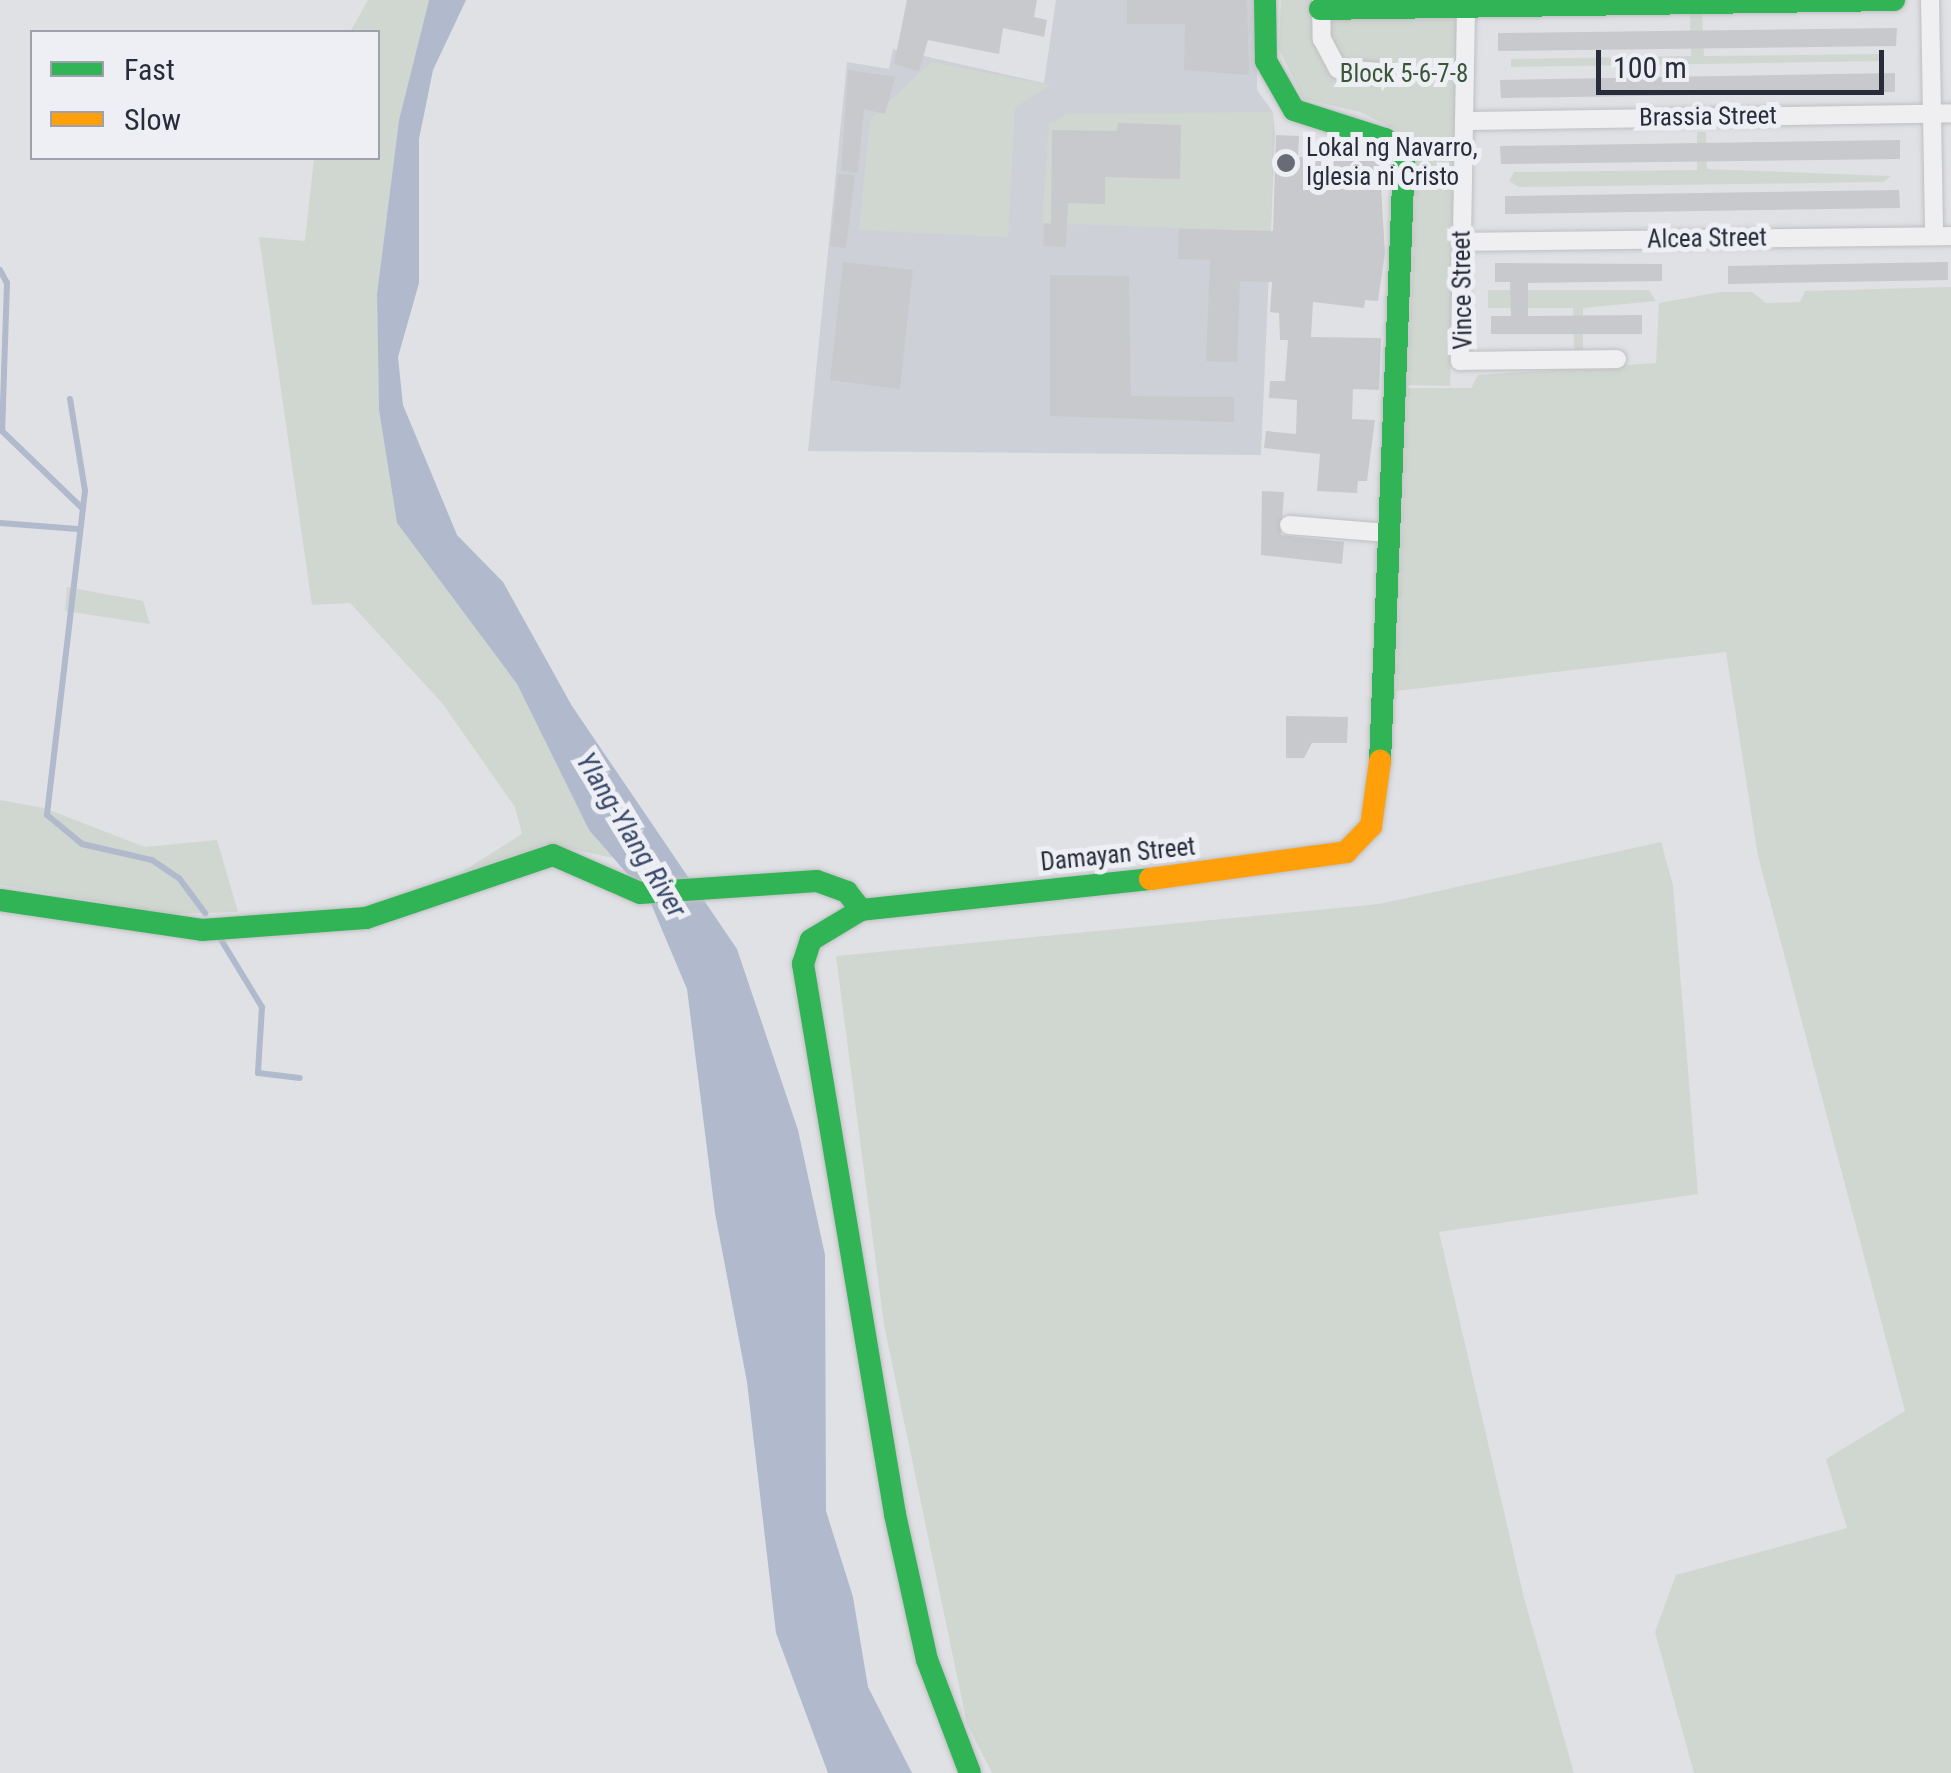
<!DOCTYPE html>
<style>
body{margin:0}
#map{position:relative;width:1951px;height:1773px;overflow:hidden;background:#e0e1e4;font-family:"Roboto Condensed",sans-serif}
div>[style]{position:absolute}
.built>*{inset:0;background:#ced0d7}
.green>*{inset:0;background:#d0d7d0}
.water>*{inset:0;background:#b0bacc}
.stream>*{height:6px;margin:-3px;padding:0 3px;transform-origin:3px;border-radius:3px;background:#b0bacc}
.building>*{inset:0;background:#c8c9cc}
.roads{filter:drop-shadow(0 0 2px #bebfc2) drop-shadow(0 0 2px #bebfc2)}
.street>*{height:18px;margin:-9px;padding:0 9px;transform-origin:9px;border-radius:9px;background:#efeff1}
.fast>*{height:22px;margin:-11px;padding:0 11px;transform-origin:11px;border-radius:11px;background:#30b455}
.slow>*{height:22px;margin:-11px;padding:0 11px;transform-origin:11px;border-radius:11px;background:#ff9f0a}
.dots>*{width:28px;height:28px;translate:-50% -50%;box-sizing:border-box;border:5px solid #edeff4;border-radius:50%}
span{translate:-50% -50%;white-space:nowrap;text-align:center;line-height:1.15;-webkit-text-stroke:10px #edeff4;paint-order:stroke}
.park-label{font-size:25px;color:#3a5538}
.street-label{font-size:25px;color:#292d3b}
.poi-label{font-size:25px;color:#292d3b}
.left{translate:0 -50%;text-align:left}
.water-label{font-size:28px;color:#38486a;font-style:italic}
.legend{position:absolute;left:30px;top:30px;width:350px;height:130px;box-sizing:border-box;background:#edeff4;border:2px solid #9fa1aa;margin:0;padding:12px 18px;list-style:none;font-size:30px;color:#292d3b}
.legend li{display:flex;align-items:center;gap:20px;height:50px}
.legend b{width:50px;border:2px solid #9fa1aa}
.scale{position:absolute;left:1596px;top:50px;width:288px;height:45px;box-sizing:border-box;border:5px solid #292d3b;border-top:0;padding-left:12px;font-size:30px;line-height:35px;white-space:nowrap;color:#292d3b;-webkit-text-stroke:8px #edeff4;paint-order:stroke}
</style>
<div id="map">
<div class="built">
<div style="clip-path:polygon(1056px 0,1257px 0,1257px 90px,1273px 112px,1275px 134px,1261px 455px,808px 451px,847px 62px,889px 69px,893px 49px,1044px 83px)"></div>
</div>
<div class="green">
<div style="clip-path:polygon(368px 0,429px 0,399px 120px,377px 294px,379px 410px,397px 523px,517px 684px,589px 830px,613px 858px,547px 844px,460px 873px,522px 834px,515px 807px,442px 703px,350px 603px,312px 605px,259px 237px,305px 241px,314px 158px,378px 158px,378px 32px,350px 32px)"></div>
<div style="clip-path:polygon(1281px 0,1311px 0,1312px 15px,1450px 16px,1459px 24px,1450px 386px,1408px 385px,1417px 165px,1404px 134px,1360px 112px,1303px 99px,1279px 49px)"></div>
<div style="clip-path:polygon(1690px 14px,1702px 14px,1704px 56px,1882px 54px,1882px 61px,1511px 67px,1511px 59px,1691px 56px)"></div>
<div style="clip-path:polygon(931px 62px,1050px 85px,1015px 107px,1008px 237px,859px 230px,870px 120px)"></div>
<div style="clip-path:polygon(1273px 112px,1271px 231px,1042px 223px,1049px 124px,1068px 114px)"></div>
<div style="clip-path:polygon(1697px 132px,1706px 132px,1707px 169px,1891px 176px,1883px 182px,1519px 187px,1509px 181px,1514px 172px,1697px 170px)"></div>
<div style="clip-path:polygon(1951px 287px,1951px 1773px,1694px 1773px,1655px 1632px,1676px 1575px,1847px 1528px,1826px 1459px,1905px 1411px,1758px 856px,1726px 652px,1396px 691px,1408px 388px,1471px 388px,1478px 375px,1656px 363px,1659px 303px,1720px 292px,1752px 292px,1766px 303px,1800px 302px,1805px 291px)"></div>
<div style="clip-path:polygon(1488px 290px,1649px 290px,1656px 301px,1583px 308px,1583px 350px,1574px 350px,1573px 308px,1488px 308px)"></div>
<div style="clip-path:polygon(67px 587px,143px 601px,150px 624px,65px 611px)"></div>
<div style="clip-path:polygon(0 800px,44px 808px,145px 847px,217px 840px,238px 912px,169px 914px,0 885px)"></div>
<div style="clip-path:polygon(1661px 842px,1673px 885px,1698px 1194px,1439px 1232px,1524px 1598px,1574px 1773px,992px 1773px,967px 1724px,884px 1325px,836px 956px,1379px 904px)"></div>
</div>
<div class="water">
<div style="clip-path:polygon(429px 0,466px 0,433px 70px,419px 139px,419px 283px,398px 357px,403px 405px,457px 535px,503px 582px,572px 706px,737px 949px,798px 1130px,825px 1255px,826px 1511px,853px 1597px,868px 1687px,912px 1773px,828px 1773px,776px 1633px,747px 1382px,715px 1213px,687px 989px,649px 899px,589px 830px,517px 684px,397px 523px,379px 410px,377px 294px,399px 120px)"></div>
</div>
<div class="stream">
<div style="left:0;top:270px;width:15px;rotate:62deg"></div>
<div style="left:7px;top:283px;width:148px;rotate:91.9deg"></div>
<div style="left:2px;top:431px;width:110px;rotate:43.9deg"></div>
<div style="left:70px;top:399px;width:93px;rotate:80.7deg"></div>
<div style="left:85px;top:491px;width:326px;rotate:96.7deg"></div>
<div style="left:47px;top:815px;width:45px;rotate:39.6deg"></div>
<div style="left:82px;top:844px;width:72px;rotate:12.9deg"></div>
<div style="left:152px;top:860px;width:32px;rotate:34deg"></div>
<div style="left:179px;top:878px;width:44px;rotate:53.4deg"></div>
<div style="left:0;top:523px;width:78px;rotate:4.4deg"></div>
<div style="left:220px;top:938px;width:81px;rotate:58.7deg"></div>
<div style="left:262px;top:1007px;width:66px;rotate:93.5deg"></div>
<div style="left:258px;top:1073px;width:42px;rotate:6.8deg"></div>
</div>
<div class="building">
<div style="clip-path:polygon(907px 0,1037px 0,1034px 17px,1047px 20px,1044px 37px,1003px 28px,999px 54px,928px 40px,919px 71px,894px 64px)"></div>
<div style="clip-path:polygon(1127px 0,1247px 0,1249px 75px,1184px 70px,1185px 24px,1127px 24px)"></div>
<div style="clip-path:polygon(1897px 28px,1896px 46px,1498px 51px,1498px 33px)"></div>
<div style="clip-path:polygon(848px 70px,895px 77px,885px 114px,864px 109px,858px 173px,841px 171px)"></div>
<div style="clip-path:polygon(1895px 73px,1895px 92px,1501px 98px,1500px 80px)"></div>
<div style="clip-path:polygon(1118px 123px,1181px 125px,1180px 179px,1105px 177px,1105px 204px,1068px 203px,1066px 247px,1043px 246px,1044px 223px,1051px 224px,1052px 130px,1117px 131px)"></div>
<div style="clip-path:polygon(1276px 135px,1299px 136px,1298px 157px,1333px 158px,1334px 139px,1379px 155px,1385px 253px,1378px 301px,1365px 300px,1364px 308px,1313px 302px,1311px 337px,1381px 338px,1379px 390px,1353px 389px,1352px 419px,1375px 420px,1367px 481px,1358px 481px,1357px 493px,1317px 491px,1320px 454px,1264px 448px,1266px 431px,1296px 434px,1297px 400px,1269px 398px,1270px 381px,1285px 381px,1288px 340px,1280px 340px,1279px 313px,1270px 312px,1272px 282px,1240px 281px,1237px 362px,1206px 361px,1210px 260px,1178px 259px,1179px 229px,1273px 231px)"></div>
<div style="clip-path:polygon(1900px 140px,1900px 159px,1501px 164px,1500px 146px)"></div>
<div style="clip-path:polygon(838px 174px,855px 175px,846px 248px,830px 246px)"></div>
<div style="clip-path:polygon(1899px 190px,1900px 208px,1505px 214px,1505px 196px)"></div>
<div style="clip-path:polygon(843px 262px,913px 270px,900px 389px,830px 380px)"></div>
<div style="clip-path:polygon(1948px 262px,1948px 280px,1728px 284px,1728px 266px)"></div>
<div style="clip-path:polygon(1495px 263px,1662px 264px,1662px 281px,1528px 283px,1528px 316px,1642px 315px,1642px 334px,1491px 334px,1491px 316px,1511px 316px,1510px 282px,1495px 282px)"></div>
<div style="clip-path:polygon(1050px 275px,1129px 276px,1131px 396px,1234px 397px,1234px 422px,1050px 416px)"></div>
<div style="clip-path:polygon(1262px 491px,1284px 492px,1281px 535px,1344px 542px,1342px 564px,1261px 555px)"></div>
<div style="clip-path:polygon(1286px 716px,1348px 717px,1347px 743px,1312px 743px,1304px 758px,1286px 758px)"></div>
</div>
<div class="roads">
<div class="street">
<div style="left:1321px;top:0;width:39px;rotate:89deg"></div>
<div style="left:1322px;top:39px;width:34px;rotate:62deg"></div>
<div style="left:1338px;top:69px;width:39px;rotate:4deg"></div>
<div style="left:1930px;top:0;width:236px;rotate:89deg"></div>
<div style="left:1466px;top:8px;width:353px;rotate:91deg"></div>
<div style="left:1460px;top:361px;width:157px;rotate:-0.7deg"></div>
<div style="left:1464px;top:121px;width:487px;rotate:-0.9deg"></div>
<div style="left:1462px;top:242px;width:489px;rotate:-0.7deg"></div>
<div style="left:1289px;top:525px;width:99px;rotate:4.6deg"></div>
</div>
<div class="fast">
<div style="left:1265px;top:0;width:61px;rotate:89.1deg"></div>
<div style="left:1266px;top:61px;width:56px;rotate:60.3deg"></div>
<div style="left:1294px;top:110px;width:96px;rotate:17.7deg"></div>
<div style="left:1385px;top:139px;width:28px;rotate:46deg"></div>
<div style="left:1404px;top:159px;width:602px;rotate:92.28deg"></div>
<div style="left:1320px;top:9px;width:574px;rotate:-0.9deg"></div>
<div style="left:0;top:900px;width:204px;rotate:8.4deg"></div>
<div style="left:202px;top:930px;width:164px;rotate:-4.2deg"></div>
<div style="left:366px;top:918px;width:197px;rotate:-18.6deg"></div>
<div style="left:553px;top:855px;width:95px;rotate:23.6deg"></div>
<div style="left:640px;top:893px;width:177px;rotate:-3.9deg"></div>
<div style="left:817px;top:881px;width:32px;rotate:20deg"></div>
<div style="left:847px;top:892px;width:23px;rotate:52deg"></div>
<div style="left:970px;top:1773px;width:121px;rotate:-110.8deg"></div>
<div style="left:927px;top:1660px;width:149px;rotate:-102.4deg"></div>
<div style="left:895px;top:1514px;width:558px;rotate:-99.5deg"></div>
<div style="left:803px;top:964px;width:25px;rotate:-72deg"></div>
<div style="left:811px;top:940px;width:58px;rotate:-31deg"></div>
<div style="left:861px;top:910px;width:291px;rotate:-6.1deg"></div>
</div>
<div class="slow">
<div style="left:1150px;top:879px;width:198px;rotate:-7.8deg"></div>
<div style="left:1346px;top:852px;width:36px;rotate:-46deg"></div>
<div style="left:1371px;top:826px;width:66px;rotate:-82.1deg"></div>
</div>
</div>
<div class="dots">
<div style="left:1286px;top:163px;background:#696c76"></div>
</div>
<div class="park-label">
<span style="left:1404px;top:74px">Block 5-6-7-8</span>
</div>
<div class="street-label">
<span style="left:1708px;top:117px;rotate:-1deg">Brassia Street</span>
<span style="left:1707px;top:239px;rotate:-1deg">Alcea Street</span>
<span style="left:1463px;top:290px;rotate:-91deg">Vince Street</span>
<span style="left:1118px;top:855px;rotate:-6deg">Damayan Street</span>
</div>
<div class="poi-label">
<span class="left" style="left:1306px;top:163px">Lokal ng Navarro,<br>Iglesia ni Cristo</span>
</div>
<div class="water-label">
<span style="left:631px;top:835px;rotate:59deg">Ylang-Ylang River</span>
</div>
<ul class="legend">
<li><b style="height:12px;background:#30b455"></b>Fast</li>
<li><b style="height:12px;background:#ff9f0a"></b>Slow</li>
</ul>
<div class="scale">100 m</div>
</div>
